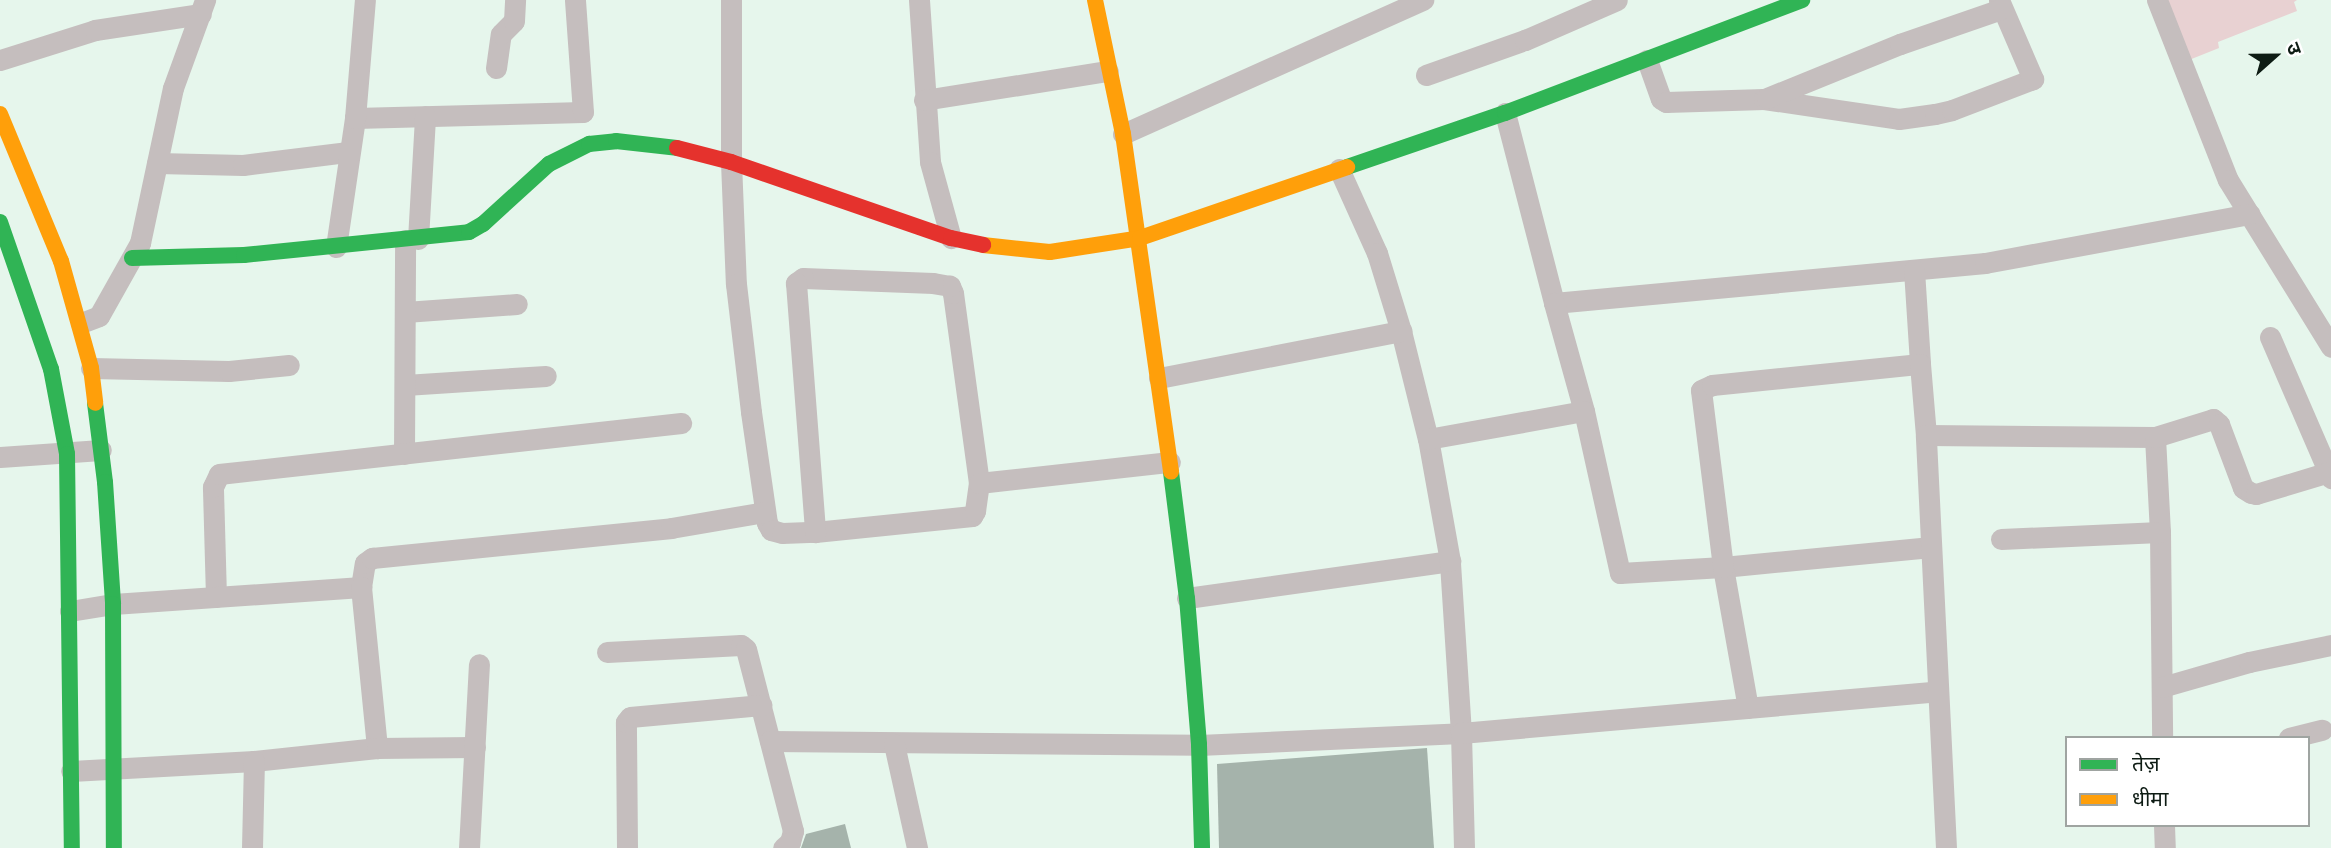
<!DOCTYPE html>
<meta charset="utf-8">
<style>
body{margin:0}
#map{position:relative;width:2331px;height:848px;overflow:hidden;background:#e6f6ec;font-family:"Open Sans","Noto Sans Devanagari",sans-serif}
div>[style]{position:absolute}
.green>*{inset:0;background:#e8d1d2}
.building>*{inset:0;background:#a5b3ab}
.street>*{height:21px;margin:-10.5px;padding:0 10.5px;transform-origin:10.5px;border-radius:10.5px;background:#c5bebe}
.fast>*{height:16px;margin:-8px;padding:0 8px;transform-origin:8px;border-radius:8px;background:#30b455}
.slow>*{height:16px;margin:-8px;padding:0 8px;transform-origin:8px;border-radius:8px;background:#ff9f0a}
.jam>*{height:16px;margin:-8px;padding:0 8px;transform-origin:8px;border-radius:8px;background:#e5322d}
span{translate:-50% -50%;white-space:nowrap;text-align:center;line-height:1.15;-webkit-text-stroke:7px #fff;paint-order:stroke}
.legend{position:absolute;left:2065px;top:736px;width:245px;height:91px;box-sizing:border-box;background:#fff;border:2px solid #9fa4a1;margin:0;padding:9px 12px;list-style:none;font-size:21px;color:#0e1c14}
.legend li{display:flex;align-items:center;gap:14px;height:35px}
.legend b{width:35px;border:2px solid #9fa4a1}
.north{position:absolute;left:2240px;top:21px;width:70px;height:70px;-webkit-text-stroke:5px #fff;paint-order:stroke;rotate:69deg;font-size:19px;font-weight:700;line-height:28px;text-align:center;color:#0e1c14}
.north::after{content:'';display:block;margin:auto;width:24px;height:32px;background:#0e1c14;clip-path:polygon(50% 0,100% 100%,50% 72%,0 100%)}
</style>
<div id="map">
<div class="green">
<div style="clip-path:polygon(2168px 0,2297px 0,2294px 2px,2297px 11px,2218px 42px,2219px 48px,2189px 60px)"></div>
</div>
<div class="building">
<div style="clip-path:polygon(1427px 748px,1434px 848px,1219px 848px,1217px 764px)"></div>
<div style="clip-path:polygon(845px 824px,851px 848px,801px 848px,806px 834px)"></div>
</div>
<div class="street">
<div style="left:731px;top:0;width:162px;rotate:90deg"></div>
<div style="left:731px;top:162px;width:122px;rotate:87.7deg"></div>
<div style="left:736px;top:284px;width:129px;rotate:83.3deg"></div>
<div style="left:751px;top:412px;width:112px;rotate:81.8deg"></div>
<div style="left:767px;top:523px;width:8px;rotate:60deg"></div>
<div style="left:771px;top:530px;width:11px;rotate:15deg"></div>
<div style="left:782px;top:533px;width:33px;rotate:-2deg"></div>
<div style="left:815px;top:532px;width:158px;rotate:-5.8deg"></div>
<div style="left:972px;top:516px;width:6px;rotate:-59deg"></div>
<div style="left:975px;top:511px;width:28px;rotate:-82deg"></div>
<div style="left:979px;top:483px;width:192px;rotate:-97.8deg"></div>
<div style="left:953px;top:293px;width:8px;rotate:-113deg"></div>
<div style="left:950px;top:286px;width:17px;rotate:-170deg"></div>
<div style="left:933px;top:283px;width:130px;rotate:-177.8deg"></div>
<div style="left:803px;top:278px;width:9px;rotate:144deg"></div>
<div style="left:796px;top:283px;width:250px;rotate:85.6deg"></div>
<div style="left:919px;top:0;width:162px;rotate:86.1deg"></div>
<div style="left:930px;top:162px;width:79px;rotate:74.6deg"></div>
<div style="left:2157px;top:0;width:193px;rotate:68.5deg"></div>
<div style="left:2228px;top:180px;width:196px;rotate:58.3deg"></div>
<div style="left:0;top:60px;width:100px;rotate:-17.5deg"></div>
<div style="left:95px;top:30px;width:107px;rotate:-8.6deg"></div>
<div style="left:1647px;top:60px;width:41px;rotate:70.3deg"></div>
<div style="left:1661px;top:99px;width:6px;rotate:31deg"></div>
<div style="left:1666px;top:102px;width:98px;rotate:-1.8deg"></div>
<div style="left:1764px;top:99px;width:136px;rotate:8.4deg"></div>
<div style="left:1899px;top:119px;width:36px;rotate:-8deg"></div>
<div style="left:1935px;top:114px;width:17px;rotate:-13deg"></div>
<div style="left:1952px;top:110px;width:87px;rotate:-20.9deg"></div>
<div style="left:2033px;top:79px;width:86px;rotate:-113.3deg"></div>
<div style="left:496px;top:68px;width:34px;rotate:-82deg"></div>
<div style="left:501px;top:34px;width:18px;rotate:-45deg"></div>
<div style="left:514px;top:21px;width:21px;rotate:-87deg"></div>
<div style="left:1426px;top:75px;width:105px;rotate:-19.5deg"></div>
<div style="left:1525px;top:40px;width:100px;rotate:-23.5deg"></div>
<div style="left:1767px;top:98px;width:144px;rotate:-22.1deg"></div>
<div style="left:1900px;top:44px;width:107px;rotate:-19.1deg"></div>
<div style="left:924px;top:100px;width:186px;rotate:-9deg"></div>
<div style="left:1505px;top:113px;width:196px;rotate:75.5deg"></div>
<div style="left:1554px;top:303px;width:433px;rotate:-5.3deg"></div>
<div style="left:1985px;top:263px;width:269px;rotate:-10.5deg"></div>
<div style="left:355px;top:118px;width:228px;rotate:-1.5deg"></div>
<div style="left:583px;top:112px;width:112px;rotate:-94.1deg"></div>
<div style="left:1123px;top:134px;width:329px;rotate:-24.1deg"></div>
<div style="left:157px;top:163px;width:86px;rotate:1.3deg"></div>
<div style="left:243px;top:165px;width:106px;rotate:-7.1deg"></div>
<div style="left:1339px;top:169px;width:92px;rotate:65.7deg"></div>
<div style="left:1377px;top:253px;width:82px;rotate:72.9deg"></div>
<div style="left:1401px;top:331px;width:111px;rotate:76deg"></div>
<div style="left:418px;top:239px;width:123px;rotate:-86.7deg"></div>
<div style="left:336px;top:247px;width:130px;rotate:-81.6deg"></div>
<div style="left:355px;top:118px;width:118px;rotate:-85.2deg"></div>
<div style="left:1914px;top:270px;width:94px;rotate:86.3deg"></div>
<div style="left:1554px;top:303px;width:112px;rotate:74.5deg"></div>
<div style="left:1584px;top:411px;width:166px;rotate:77.5deg"></div>
<div style="left:1620px;top:573px;width:103px;rotate:-3.3deg"></div>
<div style="left:1723px;top:567px;width:209px;rotate:-5.5deg"></div>
<div style="left:405px;top:312px;width:112px;rotate:-4.1deg"></div>
<div style="left:81px;top:323px;width:19px;rotate:-21deg"></div>
<div style="left:99px;top:316px;width:84px;rotate:-60.7deg"></div>
<div style="left:140px;top:243px;width:158px;rotate:-78deg"></div>
<div style="left:173px;top:88px;width:94px;rotate:-70deg"></div>
<div style="left:2270px;top:337px;width:154px;rotate:66.6deg"></div>
<div style="left:91px;top:368px;width:138px;rotate:1.2deg"></div>
<div style="left:229px;top:371px;width:60px;rotate:-5.7deg"></div>
<div style="left:1159px;top:378px;width:247px;rotate:-11deg"></div>
<div style="left:405px;top:385px;width:141px;rotate:-3.7deg"></div>
<div style="left:2155px;top:437px;width:95px;rotate:87deg"></div>
<div style="left:2160px;top:532px;width:206px;rotate:89.4deg"></div>
<div style="left:404px;top:454px;width:214px;rotate:-89.7deg"></div>
<div style="left:0;top:457px;width:101px;rotate:-4deg"></div>
<div style="left:979px;top:483px;width:192px;rotate:-6.3deg"></div>
<div style="left:2001px;top:539px;width:159px;rotate:-2.5deg"></div>
<div style="left:361px;top:587px;width:24px;rotate:-81deg"></div>
<div style="left:365px;top:563px;width:9px;rotate:-36deg"></div>
<div style="left:372px;top:558px;width:301px;rotate:-5.7deg"></div>
<div style="left:671px;top:528px;width:95px;rotate:-9.7deg"></div>
<div style="left:216px;top:597px;width:110px;rotate:-91.6deg"></div>
<div style="left:213px;top:487px;width:14px;rotate:-65deg"></div>
<div style="left:219px;top:474px;width:465px;rotate:-6.3deg"></div>
<div style="left:1187px;top:598px;width:266px;rotate:-8deg"></div>
<div style="left:70px;top:611px;width:44px;rotate:-9.2deg"></div>
<div style="left:113px;top:604px;width:249px;rotate:-3.9deg"></div>
<div style="left:361px;top:587px;width:162px;rotate:84.3deg"></div>
<div style="left:377px;top:748px;width:124px;rotate:174deg"></div>
<div style="left:254px;top:761px;width:183px;rotate:176.9deg"></div>
<div style="left:607px;top:652px;width:134px;rotate:-3deg"></div>
<div style="left:741px;top:645px;width:6px;rotate:39deg"></div>
<div style="left:746px;top:649px;width:188px;rotate:75.5deg"></div>
<div style="left:793px;top:831px;width:11px;rotate:105deg"></div>
<div style="left:790px;top:842px;width:9px;rotate:139deg"></div>
<div style="left:2162px;top:687px;width:91px;rotate:-16deg"></div>
<div style="left:2249px;top:662px;width:84px;rotate:-11.7deg"></div>
<div style="left:1748px;top:708px;width:143px;rotate:-100.1deg"></div>
<div style="left:1723px;top:567px;width:178px;rotate:-97.1deg"></div>
<div style="left:1701px;top:390px;width:12px;rotate:-24deg"></div>
<div style="left:1712px;top:385px;width:209px;rotate:-5.8deg"></div>
<div style="left:1920px;top:364px;width:71px;rotate:85.2deg"></div>
<div style="left:2289px;top:738px;width:34px;rotate:-14deg"></div>
<div style="left:770px;top:741px;width:429px;rotate:0.5deg"></div>
<div style="left:1199px;top:745px;width:262px;rotate:-2.6deg"></div>
<div style="left:1461px;top:733px;width:172px;rotate:-93.7deg"></div>
<div style="left:1450px;top:561px;width:124px;rotate:-100.2deg"></div>
<div style="left:1428px;top:439px;width:158px;rotate:-10.2deg"></div>
<div style="left:894px;top:744px;width:107px;rotate:77.5deg"></div>
<div style="left:377px;top:748px;width:98px;rotate:-0.6deg"></div>
<div style="left:2164px;top:825px;width:23px;rotate:88deg"></div>
<div style="left:252px;top:848px;width:87px;rotate:-88.7deg"></div>
<div style="left:469px;top:848px;width:184px;rotate:-86.9deg"></div>
<div style="left:627px;top:848px;width:126px;rotate:-90.5deg"></div>
<div style="left:626px;top:722px;width:6px;rotate:-51deg"></div>
<div style="left:630px;top:717px;width:132px;rotate:-5.2deg"></div>
<div style="left:1464px;top:848px;width:115px;rotate:-91.5deg"></div>
<div style="left:1461px;top:733px;width:478px;rotate:-5deg"></div>
<div style="left:1946px;top:848px;width:413px;rotate:-92.8deg"></div>
<div style="left:1926px;top:435px;width:229px;rotate:0.5deg"></div>
<div style="left:2155px;top:437px;width:61px;rotate:-17.2deg"></div>
<div style="left:2213px;top:419px;width:8px;rotate:40deg"></div>
<div style="left:2219px;top:424px;width:68px;rotate:69.4deg"></div>
<div style="left:2243px;top:488px;width:9px;rotate:32deg"></div>
<div style="left:2251px;top:493px;width:5px;rotate:11deg"></div>
<div style="left:2256px;top:494px;width:76px;rotate:-16.8deg"></div>
</div>
<div class="fast">
<div style="left:1347px;top:167px;width:167px;rotate:-18.9deg"></div>
<div style="left:1505px;top:113px;width:318px;rotate:-20.8deg"></div>
<div style="left:0;top:222px;width:156px;rotate:70.9deg"></div>
<div style="left:51px;top:369px;width:86px;rotate:79.3deg"></div>
<div style="left:67px;top:454px;width:394px;rotate:89.3deg"></div>
<div style="left:132px;top:258px;width:112px;rotate:-1.5deg"></div>
<div style="left:244px;top:255px;width:226px;rotate:-5.8deg"></div>
<div style="left:469px;top:232px;width:16px;rotate:-30deg"></div>
<div style="left:483px;top:224px;width:89px;rotate:-42.3deg"></div>
<div style="left:549px;top:164px;width:45px;rotate:-26.6deg"></div>
<div style="left:589px;top:144px;width:27px;rotate:-6deg"></div>
<div style="left:616px;top:141px;width:61px;rotate:6.5deg"></div>
<div style="left:95px;top:403px;width:80px;rotate:82.8deg"></div>
<div style="left:105px;top:482px;width:122px;rotate:86.2deg"></div>
<div style="left:113px;top:604px;width:244px;rotate:89.8deg"></div>
<div style="left:1171px;top:472px;width:127px;rotate:82.8deg"></div>
<div style="left:1187px;top:598px;width:147px;rotate:85.3deg"></div>
<div style="left:1199px;top:745px;width:103px;rotate:88.3deg"></div>
</div>
<div class="slow">
<div style="left:1095px;top:0;width:137px;rotate:78.2deg"></div>
<div style="left:1123px;top:134px;width:341px;rotate:81.9deg"></div>
<div style="left:0;top:114px;width:159px;rotate:67.5deg"></div>
<div style="left:61px;top:261px;width:111px;rotate:74.3deg"></div>
<div style="left:91px;top:368px;width:35px;rotate:83deg"></div>
<div style="left:983px;top:245px;width:67px;rotate:6deg"></div>
<div style="left:1050px;top:252px;width:91px;rotate:-8.8deg"></div>
<div style="left:1140px;top:238px;width:219px;rotate:-18.9deg"></div>
</div>
<div class="jam">
<div style="left:677px;top:148px;width:56px;rotate:14.5deg"></div>
<div style="left:731px;top:162px;width:233px;rotate:19.1deg"></div>
<div style="left:951px;top:238px;width:33px;rotate:12deg"></div>
</div>
<ul class="legend">
<li><b style="height:9px;background:#30b455"></b>तेज़</li>
<li><b style="height:9px;background:#ff9f0a"></b>धीमा</li>
</ul>
<div class="north">उ</div>
</div>
